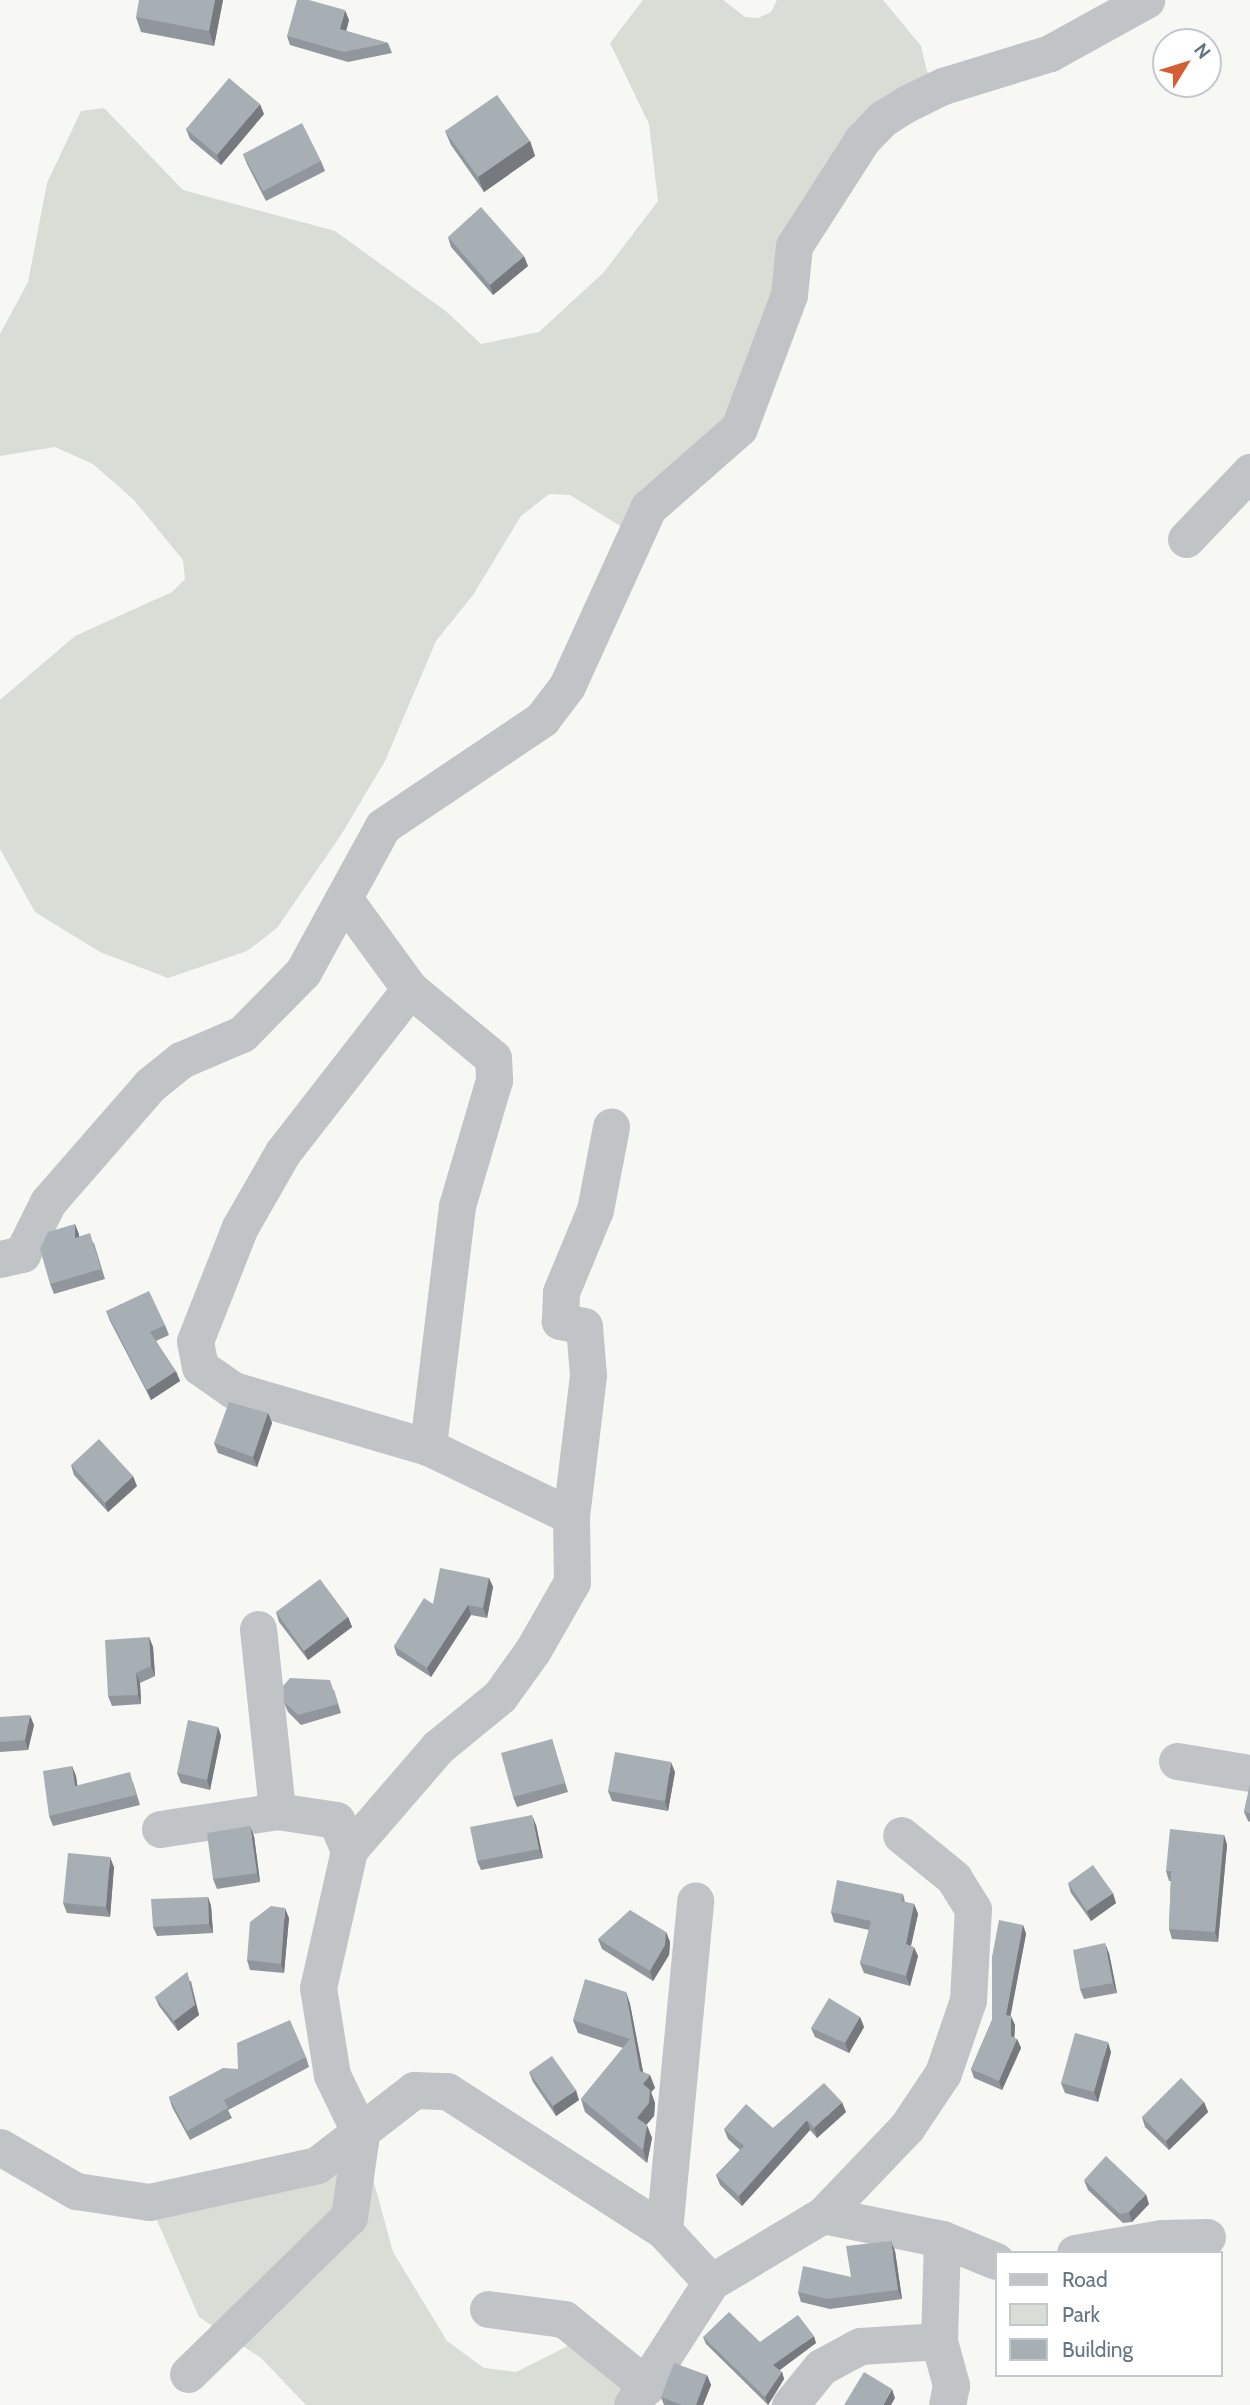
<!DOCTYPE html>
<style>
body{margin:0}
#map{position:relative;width:1250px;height:2405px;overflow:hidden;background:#f7f7f4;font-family:Cabin,sans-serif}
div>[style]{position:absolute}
.green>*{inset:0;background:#d8ddd5}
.minor>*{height:37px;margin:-18.5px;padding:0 18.5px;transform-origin:18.5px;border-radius:18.5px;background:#c0c4c7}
.wall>*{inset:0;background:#90969b}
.shaded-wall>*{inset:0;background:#767a7e}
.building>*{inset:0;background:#a8afb4}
span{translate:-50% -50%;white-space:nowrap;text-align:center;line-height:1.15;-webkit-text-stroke:7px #fff;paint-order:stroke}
.legend{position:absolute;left:995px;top:2251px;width:228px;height:126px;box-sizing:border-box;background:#fff;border:2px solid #c3c8cd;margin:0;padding:9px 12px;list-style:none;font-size:21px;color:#687683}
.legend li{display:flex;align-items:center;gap:14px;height:35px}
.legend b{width:35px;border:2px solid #c3c8cd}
.north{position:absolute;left:1152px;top:28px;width:70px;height:70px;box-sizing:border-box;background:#fff;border:2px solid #c3c8cd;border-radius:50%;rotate:52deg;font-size:19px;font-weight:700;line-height:28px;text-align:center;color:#687683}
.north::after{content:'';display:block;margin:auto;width:24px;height:32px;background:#d65e35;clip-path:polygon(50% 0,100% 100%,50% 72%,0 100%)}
</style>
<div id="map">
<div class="green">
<div style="clip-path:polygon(643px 0,723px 0,745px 17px,758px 18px,771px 12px,777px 0,883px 0,921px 46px,927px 71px,943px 86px,831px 188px,739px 428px,635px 535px,570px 495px,549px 494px,521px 516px,473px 595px,436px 641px,385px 761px,341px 835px,277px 928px,247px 951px,168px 978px,100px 952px,35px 912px,0 849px,0 700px,75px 636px,172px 592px,185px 579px,183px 560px,134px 500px,93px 464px,55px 447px,0 456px,0 334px,28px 282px,47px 183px,81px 111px,104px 108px,183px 190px,335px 231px,447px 312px,481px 344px,539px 332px,604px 272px,658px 201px,649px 124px,610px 43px)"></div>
<div style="clip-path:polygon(361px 2135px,393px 2252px,447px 2341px,484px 2368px,516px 2372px,572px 2344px,597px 2347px,632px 2405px,306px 2405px,261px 2358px,199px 2317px,149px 2202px)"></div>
</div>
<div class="minor">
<div style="left:1186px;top:539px;width:93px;rotate:-46.3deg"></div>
<div style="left:345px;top:900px;width:110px;rotate:53.9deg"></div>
<div style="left:410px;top:989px;width:108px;rotate:39.7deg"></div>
<div style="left:493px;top:1058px;width:22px;rotate:87deg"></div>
<div style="left:494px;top:1080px;width:131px;rotate:106.4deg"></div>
<div style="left:457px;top:1206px;width:243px;rotate:96.9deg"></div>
<div style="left:0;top:1259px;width:23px;rotate:-13deg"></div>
<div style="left:22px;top:1254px;width:58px;rotate:-63.4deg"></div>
<div style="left:48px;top:1202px;width:155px;rotate:-48.9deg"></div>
<div style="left:150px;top:1085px;width:40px;rotate:-39deg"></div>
<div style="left:181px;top:1060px;width:66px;rotate:-23.1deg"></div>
<div style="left:242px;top:1034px;width:87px;rotate:-45.5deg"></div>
<div style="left:303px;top:972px;width:166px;rotate:-61.3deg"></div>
<div style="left:383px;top:826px;width:192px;rotate:-33.9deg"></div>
<div style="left:542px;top:719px;width:41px;rotate:-52.9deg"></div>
<div style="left:567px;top:686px;width:196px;rotate:-65.5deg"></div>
<div style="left:648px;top:508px;width:121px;rotate:-41.3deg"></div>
<div style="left:739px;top:428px;width:142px;rotate:-69.4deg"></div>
<div style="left:789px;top:295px;width:49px;rotate:-84.2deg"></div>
<div style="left:794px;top:246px;width:126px;rotate:-57.3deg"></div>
<div style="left:862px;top:140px;width:29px;rotate:-46deg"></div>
<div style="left:882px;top:119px;width:31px;rotate:-32deg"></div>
<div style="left:908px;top:103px;width:39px;rotate:-26deg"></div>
<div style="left:943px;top:86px;width:112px;rotate:-17.1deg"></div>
<div style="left:1050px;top:53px;width:110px;rotate:-28.9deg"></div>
<div style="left:571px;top:1516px;width:142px;rotate:-83.1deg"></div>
<div style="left:588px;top:1375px;width:49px;rotate:-94.7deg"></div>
<div style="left:584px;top:1326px;width:25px;rotate:-168deg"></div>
<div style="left:560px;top:1321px;width:29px;rotate:-88deg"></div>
<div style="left:561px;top:1292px;width:89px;rotate:-67.5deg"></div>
<div style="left:595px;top:1210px;width:85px;rotate:-79.1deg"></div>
<div style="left:258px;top:1629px;width:183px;rotate:84deg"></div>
<div style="left:1177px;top:1761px;width:74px;rotate:9.3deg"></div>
<div style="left:160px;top:1829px;width:118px;rotate:-8.7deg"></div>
<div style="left:277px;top:1811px;width:60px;rotate:8.7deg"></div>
<div style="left:336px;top:1820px;width:33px;rotate:67deg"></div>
<div style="left:0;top:2147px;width:88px;rotate:30.1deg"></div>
<div style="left:76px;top:2191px;width:74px;rotate:8.6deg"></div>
<div style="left:149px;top:2202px;width:172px;rotate:-12.4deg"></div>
<div style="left:317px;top:2165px;width:123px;rotate:-37.7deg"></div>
<div style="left:414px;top:2090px;width:33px;rotate:2deg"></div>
<div style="left:447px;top:2091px;width:258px;rotate:32.8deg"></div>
<div style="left:664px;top:2231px;width:69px;rotate:47.3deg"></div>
<div style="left:823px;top:2215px;width:121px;rotate:11.4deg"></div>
<div style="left:942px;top:2239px;width:58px;rotate:22.2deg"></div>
<div style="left:664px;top:2231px;width:332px;rotate:-84.6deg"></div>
<div style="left:1075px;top:2253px;width:88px;rotate:-9.8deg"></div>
<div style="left:1162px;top:2238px;width:45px;rotate:-1.3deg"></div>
<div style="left:488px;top:2309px;width:77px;rotate:7.5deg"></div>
<div style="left:564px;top:2319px;width:107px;rotate:38.9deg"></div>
<div style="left:939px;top:2341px;width:102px;rotate:-88.3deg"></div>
<div style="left:188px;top:2374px;width:225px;rotate:-44.3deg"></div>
<div style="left:349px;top:2217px;width:83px;rotate:-81.7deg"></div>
<div style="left:361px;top:2135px;width:67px;rotate:-115.8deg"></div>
<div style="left:332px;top:2075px;width:88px;rotate:-99.1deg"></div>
<div style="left:318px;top:1988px;width:141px;rotate:-77.3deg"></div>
<div style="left:349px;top:1850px;width:136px;rotate:-49.2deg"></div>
<div style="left:438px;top:1747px;width:80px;rotate:-39.4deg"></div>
<div style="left:500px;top:1696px;width:57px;rotate:-54.3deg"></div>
<div style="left:533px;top:1650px;width:78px;rotate:-60.2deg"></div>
<div style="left:572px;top:1582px;width:66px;rotate:-90.9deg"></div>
<div style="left:571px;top:1516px;width:159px;rotate:-154.2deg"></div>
<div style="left:428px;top:1447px;width:203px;rotate:-163.7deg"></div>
<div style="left:233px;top:1390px;width:40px;rotate:-145.1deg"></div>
<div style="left:200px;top:1367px;width:26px;rotate:-101deg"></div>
<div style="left:195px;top:1341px;width:123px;rotate:-68.5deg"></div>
<div style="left:240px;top:1227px;width:86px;rotate:-60.2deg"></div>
<div style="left:283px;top:1152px;width:207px;rotate:-52.1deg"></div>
<div style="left:632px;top:2405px;width:146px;rotate:-57.3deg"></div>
<div style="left:711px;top:2282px;width:131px;rotate:-30.9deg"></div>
<div style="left:823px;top:2215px;width:122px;rotate:-46.3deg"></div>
<div style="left:907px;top:2127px;width:65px;rotate:-56.3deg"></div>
<div style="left:943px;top:2073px;width:77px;rotate:-71.1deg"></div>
<div style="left:968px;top:2000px;width:91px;rotate:-86.9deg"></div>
<div style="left:973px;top:1909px;width:36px;rotate:-122deg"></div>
<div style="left:954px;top:1878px;width:68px;rotate:-140.9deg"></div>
<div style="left:790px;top:2405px;width:49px;rotate:-50.8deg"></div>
<div style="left:821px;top:2367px;width:44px;rotate:-28.3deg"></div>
<div style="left:860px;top:2346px;width:79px;rotate:-3.6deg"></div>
<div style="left:939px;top:2341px;width:46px;rotate:74.7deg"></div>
<div style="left:951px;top:2385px;width:20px;rotate:101deg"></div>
</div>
<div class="wall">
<div style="clip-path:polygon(223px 0,214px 46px,141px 32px,136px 17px)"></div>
<div style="clip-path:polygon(349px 20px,346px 31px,388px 43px,392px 53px,348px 62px,290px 45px,287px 36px)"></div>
<div style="clip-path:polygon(264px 114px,221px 165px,190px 139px,186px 129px)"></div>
<div style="clip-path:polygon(445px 131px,530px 141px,535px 156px,484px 192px,451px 145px)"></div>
<div style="clip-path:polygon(243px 154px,321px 161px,325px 171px,266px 201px,247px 164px)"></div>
<div style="clip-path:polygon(448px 237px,528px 266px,493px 295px,451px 247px)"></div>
<div style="clip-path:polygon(79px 1234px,79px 1236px,94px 1243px,105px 1279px,54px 1294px,50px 1284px)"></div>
<div style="clip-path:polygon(106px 1311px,165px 1325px,169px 1335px,156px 1341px,180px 1381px,151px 1400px,110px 1321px)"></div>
<div style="clip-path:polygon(268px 1413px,272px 1423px,257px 1467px,218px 1453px,214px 1443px)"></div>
<div style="clip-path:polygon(71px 1465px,137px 1486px,108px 1512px,74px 1475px)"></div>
<div style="clip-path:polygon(489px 1578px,493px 1587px,487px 1618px,471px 1615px,431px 1677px,397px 1655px,394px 1646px,433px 1604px)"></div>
<div style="clip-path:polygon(276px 1612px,348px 1617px,352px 1627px,308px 1660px,279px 1622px)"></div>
<div style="clip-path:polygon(149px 1637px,153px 1647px,155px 1676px,140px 1683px,141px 1704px,112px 1706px,108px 1696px)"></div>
<div style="clip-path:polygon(334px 1690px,341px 1713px,301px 1725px,288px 1712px,284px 1702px)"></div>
<div style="clip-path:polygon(0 1717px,34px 1725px,28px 1750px,0 1752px)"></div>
<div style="clip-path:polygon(218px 1727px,221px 1736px,210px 1790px,181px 1783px,177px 1773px)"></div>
<div style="clip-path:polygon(552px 1739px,568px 1792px,517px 1807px,513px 1797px)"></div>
<div style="clip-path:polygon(72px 1766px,76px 1776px,77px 1786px,133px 1782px,140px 1805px,53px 1826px,49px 1816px)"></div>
<div style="clip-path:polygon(675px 1772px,668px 1811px,612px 1801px,608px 1791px)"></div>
<div style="clip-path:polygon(1250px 1785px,1250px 1822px,1248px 1821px,1244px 1812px)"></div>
<div style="clip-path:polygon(536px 1825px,543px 1858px,481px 1870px,477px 1861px)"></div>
<div style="clip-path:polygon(1224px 1835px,1227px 1845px,1218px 1942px,1172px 1939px,1169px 1929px,1171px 1881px,1169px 1881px,1166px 1871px)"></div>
<div style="clip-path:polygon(254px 1836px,260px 1882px,217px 1889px,213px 1879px)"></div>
<div style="clip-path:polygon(114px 1867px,110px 1917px,67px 1913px,63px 1903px)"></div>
<div style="clip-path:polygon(1068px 1883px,1116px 1903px,1091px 1921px,1071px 1893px)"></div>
<div style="clip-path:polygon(903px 1894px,905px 1902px,914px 1904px,918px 1914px,911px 1946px,918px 1956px,910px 1986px,864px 1973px,860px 1963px,869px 1930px,834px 1922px,831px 1912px)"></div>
<div style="clip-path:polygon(208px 1897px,211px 1906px,213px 1933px,157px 1936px,153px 1927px)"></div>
<div style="clip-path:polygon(289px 1918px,284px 1973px,250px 1970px,247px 1960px)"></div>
<div style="clip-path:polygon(1023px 1925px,1026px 1934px,1010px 2016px,1015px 2025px,1014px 2038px,1017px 2039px,1021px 2048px,1002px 2090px,974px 2078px,971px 2069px,992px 2020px)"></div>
<div style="clip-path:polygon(666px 1932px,670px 1942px,669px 1955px,653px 1981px,602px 1949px,598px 1939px)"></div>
<div style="clip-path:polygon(1109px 1953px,1117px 1993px,1084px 1999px,1080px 1989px)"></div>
<div style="clip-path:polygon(191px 1981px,199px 2015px,178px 2031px,159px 2006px,155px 1997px)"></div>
<div style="clip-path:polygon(626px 1992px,630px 2004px,643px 2072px,650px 2075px,655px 2088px,651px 2092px,655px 2103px,654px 2116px,646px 2125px,652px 2138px,647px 2163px,585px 2112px,581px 2099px,623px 2048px,578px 2033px,573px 2020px)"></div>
<div style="clip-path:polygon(860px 2017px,864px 2027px,849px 2053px,815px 2037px,811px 2028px)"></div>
<div style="clip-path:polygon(1111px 2052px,1098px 2102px,1065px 2093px,1061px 2083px)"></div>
<div style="clip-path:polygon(306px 2057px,309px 2067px,228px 2110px,232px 2118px,190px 2140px,172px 2107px,169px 2097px,238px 2069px)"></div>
<div style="clip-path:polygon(529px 2072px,579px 2100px,556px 2116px,533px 2082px)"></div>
<div style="clip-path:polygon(1204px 2102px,1208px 2112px,1169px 2150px,1145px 2127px,1142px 2117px)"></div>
<div style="clip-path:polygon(846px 2112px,817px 2138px,810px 2130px,742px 2206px,720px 2185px,716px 2175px,740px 2150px,728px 2139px,724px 2129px,773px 2128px)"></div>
<div style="clip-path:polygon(1084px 2180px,1149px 2204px,1132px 2222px,1123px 2223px,1088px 2190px)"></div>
<div style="clip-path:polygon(895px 2251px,902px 2299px,830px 2309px,801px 2302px,798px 2292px,851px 2277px)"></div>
<div style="clip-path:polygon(703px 2337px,760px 2342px,816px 2343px,779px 2370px,782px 2372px,784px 2379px,768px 2405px,706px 2344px)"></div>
<div style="clip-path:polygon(707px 2375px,711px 2385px,703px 2405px,664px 2405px,661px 2397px)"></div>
</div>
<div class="shaded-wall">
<div style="clip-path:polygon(215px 0,223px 0,214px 46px,209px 31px)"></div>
<div style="clip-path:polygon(345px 10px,349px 20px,344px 39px,340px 29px)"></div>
<div style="clip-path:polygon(260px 104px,264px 114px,221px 165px,217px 155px)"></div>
<div style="clip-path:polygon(530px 141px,535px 156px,484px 192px,478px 177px)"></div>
<div style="clip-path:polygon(524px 256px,528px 266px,493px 295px,490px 285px)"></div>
<div style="clip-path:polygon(75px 1224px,79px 1234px,79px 1247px,75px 1238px)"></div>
<div style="clip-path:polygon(176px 1371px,180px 1381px,151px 1400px,147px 1390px)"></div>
<div style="clip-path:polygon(268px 1413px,272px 1423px,257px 1467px,253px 1457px)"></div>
<div style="clip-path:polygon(133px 1476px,137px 1486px,108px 1512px,105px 1503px)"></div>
<div style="clip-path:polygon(489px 1578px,493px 1587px,487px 1618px,483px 1608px)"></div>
<div style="clip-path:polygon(468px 1605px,471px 1615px,431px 1677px,427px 1668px)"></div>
<div style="clip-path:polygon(348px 1617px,352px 1627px,308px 1660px,304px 1651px)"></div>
<div style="clip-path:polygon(149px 1637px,153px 1647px,155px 1676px,151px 1666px)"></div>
<div style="clip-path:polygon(136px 1673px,140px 1683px,141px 1704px,138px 1695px)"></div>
<div style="clip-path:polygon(30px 1715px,34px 1725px,28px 1750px,25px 1740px)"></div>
<div style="clip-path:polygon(218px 1727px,221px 1736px,210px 1790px,207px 1780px)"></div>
<div style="clip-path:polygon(671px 1762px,675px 1772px,668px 1811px,665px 1801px)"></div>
<div style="clip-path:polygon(72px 1766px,76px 1776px,79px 1796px,75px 1786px)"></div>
<div style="clip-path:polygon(532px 1815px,536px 1825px,543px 1858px,539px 1849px)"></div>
<div style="clip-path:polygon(250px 1826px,254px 1836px,260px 1882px,257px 1873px)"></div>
<div style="clip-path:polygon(1224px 1835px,1227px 1845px,1218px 1942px,1215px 1932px)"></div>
<div style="clip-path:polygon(110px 1857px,114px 1867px,110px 1917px,106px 1907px)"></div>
<div style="clip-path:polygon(1113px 1893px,1116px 1903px,1091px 1921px,1087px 1911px)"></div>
<div style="clip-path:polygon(208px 1897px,211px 1906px,213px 1933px,209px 1924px)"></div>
<div style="clip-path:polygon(914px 1904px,918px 1914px,909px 1954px,906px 1944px)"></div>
<div style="clip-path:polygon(285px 1908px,289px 1918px,284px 1973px,281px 1964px)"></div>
<div style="clip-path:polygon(1023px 1925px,1026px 1934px,1009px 2024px,1006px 2015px)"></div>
<div style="clip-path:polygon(666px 1932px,670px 1942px,669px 1955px,653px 1981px,650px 1971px)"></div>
<div style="clip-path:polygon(1105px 1943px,1109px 1953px,1117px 1993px,1113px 1983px)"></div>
<div style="clip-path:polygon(914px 1947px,918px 1956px,910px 1986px,906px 1976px)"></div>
<div style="clip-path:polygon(187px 1972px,199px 2015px,178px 2031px,174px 2021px)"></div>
<div style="clip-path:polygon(626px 1992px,630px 2004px,645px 2082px,650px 2075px,655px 2088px,651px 2092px,655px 2103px,654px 2116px,642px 2130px,637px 2118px,640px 2071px)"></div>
<div style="clip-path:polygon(1011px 2016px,1015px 2025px,1014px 2045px,1011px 2036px)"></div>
<div style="clip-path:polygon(860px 2017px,864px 2027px,849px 2053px,845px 2043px)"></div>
<div style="clip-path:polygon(1017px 2039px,1021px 2048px,1002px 2090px,999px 2081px)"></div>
<div style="clip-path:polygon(1108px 2042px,1111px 2052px,1098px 2102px,1094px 2092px)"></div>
<div style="clip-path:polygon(576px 2090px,579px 2100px,556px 2116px,553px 2106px)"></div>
<div style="clip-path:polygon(842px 2102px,846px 2112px,817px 2138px,814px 2128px)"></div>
<div style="clip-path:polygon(1204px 2102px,1208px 2112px,1169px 2150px,1166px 2141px)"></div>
<div style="clip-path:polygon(807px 2120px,810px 2130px,742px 2206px,739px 2196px)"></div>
<div style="clip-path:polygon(647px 2125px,652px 2138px,647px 2163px,643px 2150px)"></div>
<div style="clip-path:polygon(1146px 2194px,1149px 2204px,1132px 2222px,1129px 2212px)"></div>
<div style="clip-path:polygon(891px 2241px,895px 2251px,902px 2299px,898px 2290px)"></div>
<div style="clip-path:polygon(814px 2336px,816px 2343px,776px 2373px,773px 2365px)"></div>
<div style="clip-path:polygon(782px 2372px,784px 2379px,768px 2405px,765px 2397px)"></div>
<div style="clip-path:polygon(707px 2375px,711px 2385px,703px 2405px,696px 2405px)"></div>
<div style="clip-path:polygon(892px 2389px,895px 2398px,891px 2405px,883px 2405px)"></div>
</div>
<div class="building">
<div style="clip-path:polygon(139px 0,215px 0,209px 31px,136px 17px)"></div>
<div style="clip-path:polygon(297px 0,309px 0,345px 10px,340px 29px,388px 43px,344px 52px,287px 36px)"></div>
<div style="clip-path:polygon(229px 78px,260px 104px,217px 155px,186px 129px)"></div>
<div style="clip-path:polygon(497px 95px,530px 141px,478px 177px,445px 131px)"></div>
<div style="clip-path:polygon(302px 123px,321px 161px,263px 191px,243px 154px)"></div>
<div style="clip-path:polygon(481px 207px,524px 256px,490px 285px,448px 237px)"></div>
<div style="clip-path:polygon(75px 1224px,75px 1238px,90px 1233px,101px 1269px,50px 1284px,40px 1249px,48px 1232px)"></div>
<div style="clip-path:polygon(149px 1291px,165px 1325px,150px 1332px,176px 1371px,147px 1390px,106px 1311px)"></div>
<div style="clip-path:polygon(229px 1402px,268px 1413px,253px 1457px,214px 1443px)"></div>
<div style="clip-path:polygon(99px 1439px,133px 1476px,105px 1503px,71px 1465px)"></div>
<div style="clip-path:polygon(440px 1568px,489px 1578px,483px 1608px,468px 1605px,427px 1668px,394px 1646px,424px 1598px,433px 1604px)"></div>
<div style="clip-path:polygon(320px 1579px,348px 1617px,304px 1651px,276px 1612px)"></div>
<div style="clip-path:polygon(149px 1637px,151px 1666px,136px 1673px,138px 1695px,108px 1696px,105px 1640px)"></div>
<div style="clip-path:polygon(290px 1678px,330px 1680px,338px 1704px,298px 1715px,284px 1702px,283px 1686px)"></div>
<div style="clip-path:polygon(30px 1715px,25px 1740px,0 1742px,0 1717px)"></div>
<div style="clip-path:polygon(188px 1720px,218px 1727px,207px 1780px,177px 1773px)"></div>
<div style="clip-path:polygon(552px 1739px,565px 1783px,513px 1797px,501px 1753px)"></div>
<div style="clip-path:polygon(615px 1752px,671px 1762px,665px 1801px,608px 1791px)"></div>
<div style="clip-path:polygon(72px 1766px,75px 1786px,130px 1772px,136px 1795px,49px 1816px,43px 1771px)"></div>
<div style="clip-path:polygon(1250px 1785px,1250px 1813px,1244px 1812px)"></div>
<div style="clip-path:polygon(532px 1815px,539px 1849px,477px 1861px,470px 1827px)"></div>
<div style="clip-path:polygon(250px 1826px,257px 1873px,213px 1879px,207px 1833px)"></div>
<div style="clip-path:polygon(1170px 1829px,1224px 1835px,1215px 1932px,1169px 1929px,1171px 1871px,1166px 1871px)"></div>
<div style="clip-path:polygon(68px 1853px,110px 1857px,106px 1907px,63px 1903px)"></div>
<div style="clip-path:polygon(1093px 1865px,1113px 1893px,1087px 1911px,1068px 1883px)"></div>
<div style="clip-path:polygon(837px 1880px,903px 1894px,901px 1901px,914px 1904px,906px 1944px,914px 1947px,906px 1976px,860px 1963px,871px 1921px,831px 1912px)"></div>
<div style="clip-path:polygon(208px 1897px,209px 1924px,153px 1927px,151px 1899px)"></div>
<div style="clip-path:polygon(271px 1906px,285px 1908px,281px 1964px,247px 1960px,250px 1922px)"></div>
<div style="clip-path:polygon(630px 1910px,666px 1932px,665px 1945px,650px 1971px,598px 1939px)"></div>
<div style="clip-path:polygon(999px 1920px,1023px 1925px,1006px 2015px,1011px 2016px,1011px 2036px,1017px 2039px,999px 2081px,971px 2069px,992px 2020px,992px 1957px)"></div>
<div style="clip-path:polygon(1105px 1943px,1113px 1983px,1080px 1989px,1073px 1950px)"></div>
<div style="clip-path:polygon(187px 1972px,195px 2005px,174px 2021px,155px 1997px)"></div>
<div style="clip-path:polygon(585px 1979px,626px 1992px,640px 2071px,650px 2075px,643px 2084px,650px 2090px,649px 2103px,637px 2118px,647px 2125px,643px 2150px,581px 2099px,630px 2039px,573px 2020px)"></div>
<div style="clip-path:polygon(829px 1998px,860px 2017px,845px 2043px,811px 2028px)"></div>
<div style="clip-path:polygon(290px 2020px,306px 2057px,224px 2100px,228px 2108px,187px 2131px,169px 2097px,223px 2068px,238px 2069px,237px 2043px)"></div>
<div style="clip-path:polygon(1075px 2033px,1108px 2042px,1094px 2092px,1061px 2083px)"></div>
<div style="clip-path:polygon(552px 2056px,576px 2090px,553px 2106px,529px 2072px)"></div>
<div style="clip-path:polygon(1181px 2078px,1204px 2102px,1166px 2141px,1142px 2117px)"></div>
<div style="clip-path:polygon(824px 2083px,842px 2102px,814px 2128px,807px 2120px,739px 2196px,716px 2175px,744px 2146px,724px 2129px,746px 2104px,773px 2128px)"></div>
<div style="clip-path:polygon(1106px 2156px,1146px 2194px,1129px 2212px,1120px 2214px,1084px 2180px)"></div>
<div style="clip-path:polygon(891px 2241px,898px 2290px,827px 2299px,798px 2292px,803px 2266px,851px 2277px,846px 2246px)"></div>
<div style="clip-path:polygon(729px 2312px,760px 2342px,798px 2315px,814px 2336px,773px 2365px,782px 2372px,765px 2397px,703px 2337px)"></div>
<div style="clip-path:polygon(674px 2363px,707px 2375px,696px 2405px,682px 2405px,661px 2397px)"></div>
<div style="clip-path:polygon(864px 2372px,892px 2389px,883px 2405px,844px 2405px)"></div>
</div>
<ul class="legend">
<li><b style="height:9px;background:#c0c4c7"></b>Road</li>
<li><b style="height:19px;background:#d8ddd5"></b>Park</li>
<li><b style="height:19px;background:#a8afb4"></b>Building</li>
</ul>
<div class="north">N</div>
</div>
